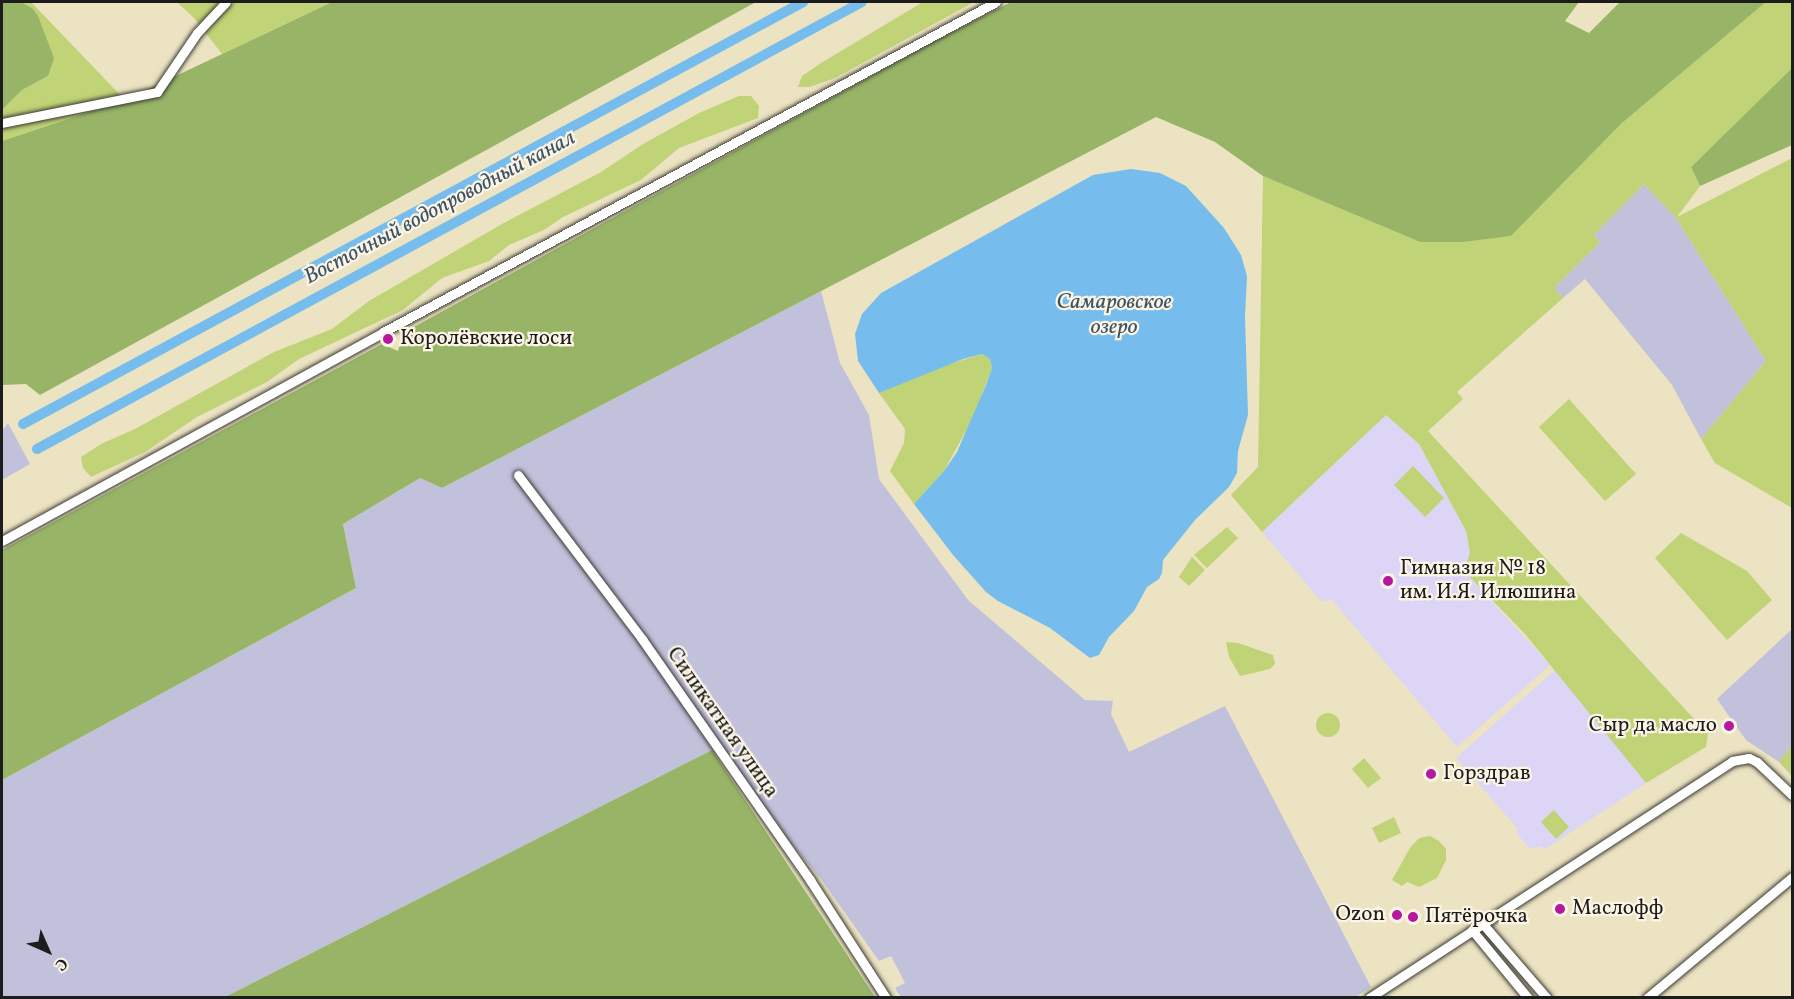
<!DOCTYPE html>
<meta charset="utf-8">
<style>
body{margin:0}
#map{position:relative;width:1794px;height:999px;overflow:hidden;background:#ece3c2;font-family:Vollkorn,serif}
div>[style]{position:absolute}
.built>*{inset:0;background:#ddd5f6}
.industrial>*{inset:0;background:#c2c1dc}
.green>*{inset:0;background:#c0d376}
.round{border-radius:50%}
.forest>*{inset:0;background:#98b567}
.water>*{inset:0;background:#76bdee}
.canal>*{height:10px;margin:-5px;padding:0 5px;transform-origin:5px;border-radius:5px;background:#76bdee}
.roads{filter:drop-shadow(0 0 2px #3b3a35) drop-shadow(0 0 2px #3b3a35)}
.minor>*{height:9px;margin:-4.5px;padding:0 4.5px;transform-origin:4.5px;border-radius:4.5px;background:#fff}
.dots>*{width:16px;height:16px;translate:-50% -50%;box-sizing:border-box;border:3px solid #fcf5e5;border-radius:50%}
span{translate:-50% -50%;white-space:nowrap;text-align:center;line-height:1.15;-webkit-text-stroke:4.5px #fcf5e5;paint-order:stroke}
.poi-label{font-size:21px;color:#1c1c1c}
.left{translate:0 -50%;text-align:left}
.right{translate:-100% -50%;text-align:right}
.street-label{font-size:21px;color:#1c1c1c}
.water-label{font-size:22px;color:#3c5466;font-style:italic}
.frame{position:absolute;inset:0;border:3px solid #1c1c1c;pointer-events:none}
.north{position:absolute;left:18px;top:921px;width:60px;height:60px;-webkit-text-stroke:4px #fcf5e5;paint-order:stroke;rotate:135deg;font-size:16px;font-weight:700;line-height:24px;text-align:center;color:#1c1c1c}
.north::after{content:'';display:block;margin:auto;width:21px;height:27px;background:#1c1c1c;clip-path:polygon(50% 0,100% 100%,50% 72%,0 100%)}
</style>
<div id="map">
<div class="built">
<div style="clip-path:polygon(1386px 415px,1419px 444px,1466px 531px,1470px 553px,1465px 572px,1550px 665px,1457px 747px,1332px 600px,1321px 601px,1262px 532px)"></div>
<div style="clip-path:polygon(1555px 670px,1646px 783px,1544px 850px,1541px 846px,1530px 849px,1516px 832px,1518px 829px,1456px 758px)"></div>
</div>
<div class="industrial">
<div style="clip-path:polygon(1644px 184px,1676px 218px,1766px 361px,1701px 439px,1672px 385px,1585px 279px,1563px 298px,1554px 288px,1600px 242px,1594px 235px)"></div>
<div style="clip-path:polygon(821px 291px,840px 363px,869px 415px,879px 479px,968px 600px,1085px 700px,1113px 701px,1111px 714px,1129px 752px,1225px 706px,1371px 987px,1354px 998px,901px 997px,895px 988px,905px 983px,891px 956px,879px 961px,821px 879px,712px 750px,225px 997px,2px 998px,2px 780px,356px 588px,343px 524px,420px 478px,442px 488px)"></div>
<div style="clip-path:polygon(8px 423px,30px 464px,2px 480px,2px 431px)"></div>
<div style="clip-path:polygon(1792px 629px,1792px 745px,1779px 762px,1746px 740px,1717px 699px)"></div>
</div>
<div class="green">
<div style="clip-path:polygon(21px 2px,31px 2px,125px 100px,2px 141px,2px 110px,22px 90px,48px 76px,32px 8px)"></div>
<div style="clip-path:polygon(177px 2px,332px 2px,222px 54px,195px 19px)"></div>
<div style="clip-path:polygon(923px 2px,974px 2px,835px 78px,810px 87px,798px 87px,802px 76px,821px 63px)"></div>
<div style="clip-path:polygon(1766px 2px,1792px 2px,1792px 68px,1691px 167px,1700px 186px,1677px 217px,1792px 158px,1792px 508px,1715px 463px,1701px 439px,1766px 361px,1676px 218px,1644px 184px,1594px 235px,1600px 242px,1554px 288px,1563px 298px,1457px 392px,1463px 399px,1428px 431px,1708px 734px,1706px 747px,1646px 783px,1525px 634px,1464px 571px,1470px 553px,1466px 531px,1419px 444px,1386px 415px,1262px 532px,1231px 495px,1258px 467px,1263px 176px,1420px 242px,1464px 242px,1511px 236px,1622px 123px)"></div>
<div style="clip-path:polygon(739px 96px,751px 96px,759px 106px,758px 118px,679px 148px,641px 180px,563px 217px,544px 230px,509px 245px,489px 261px,442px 278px,403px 310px,299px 359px,267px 382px,197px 417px,145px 452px,91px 477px,83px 468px,81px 457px,101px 444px,135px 429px,274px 352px,332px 329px,369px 301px,502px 224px,601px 172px,643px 144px,699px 113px)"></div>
<div style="clip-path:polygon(982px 354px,990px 359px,992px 368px,972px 420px,944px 471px,914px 504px,890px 471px,904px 443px,905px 429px,879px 393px,930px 370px)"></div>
<div style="clip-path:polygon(1569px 399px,1636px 474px,1605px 501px,1539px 427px)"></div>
<div style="clip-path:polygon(1413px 466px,1444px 498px,1425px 517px,1394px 485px)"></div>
<div style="clip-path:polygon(1227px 527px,1238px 538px,1207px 568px,1194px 555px)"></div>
<div style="clip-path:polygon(1681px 533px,1747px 571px,1772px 600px,1727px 640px,1655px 558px)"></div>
<div style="clip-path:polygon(1192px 557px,1205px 570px,1189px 586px,1179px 577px)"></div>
<div style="clip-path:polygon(1226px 642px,1238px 643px,1273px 655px,1275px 664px,1270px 669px,1240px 676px,1229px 657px)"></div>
<div class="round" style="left:1316px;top:713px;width:24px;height:24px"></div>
<div style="clip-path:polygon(1792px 745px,1792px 776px,1779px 762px)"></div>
<div style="clip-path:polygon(1364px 758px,1381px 778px,1368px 788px,1352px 769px)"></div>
<div style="clip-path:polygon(1554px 810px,1569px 827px,1556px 839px,1541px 822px)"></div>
<div style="clip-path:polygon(1394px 817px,1401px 833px,1379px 843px,1372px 828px)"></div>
<div style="clip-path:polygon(1430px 836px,1439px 841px,1446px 849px,1446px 860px,1437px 878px,1419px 887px,1407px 882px,1402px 886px,1392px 880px,1410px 848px,1419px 838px)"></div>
</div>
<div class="forest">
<div style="clip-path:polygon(2px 2px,21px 2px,32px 8px,38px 16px,54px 58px,48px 76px,22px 90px,2px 110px)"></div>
<div style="clip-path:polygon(332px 2px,756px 2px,40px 395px,26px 384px,2px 385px,2px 141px,125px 100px)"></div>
<div style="clip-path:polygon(1011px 2px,1579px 2px,1565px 21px,1589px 33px,1620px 2px,1766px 2px,1622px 123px,1511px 236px,1464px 242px,1420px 242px,1263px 176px,1215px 142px,1156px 117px,442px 488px,420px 478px,343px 524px,356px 588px,2px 780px,2px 550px,382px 344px,398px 351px,403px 333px,937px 40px)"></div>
<div style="clip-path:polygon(1792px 68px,1792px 145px,1700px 186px,1691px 167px)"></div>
<div style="clip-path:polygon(712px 750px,875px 997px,225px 997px)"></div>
</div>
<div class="water">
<div style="clip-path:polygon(1131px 169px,1160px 173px,1186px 186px,1224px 228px,1241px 255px,1247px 276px,1245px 317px,1248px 415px,1238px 451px,1237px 473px,1229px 487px,1195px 520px,1163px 560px,1162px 573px,1159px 579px,1147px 587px,1134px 611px,1109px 637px,1099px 655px,1090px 658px,1050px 628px,998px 601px,986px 592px,953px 555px,914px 504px,944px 471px,957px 452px,986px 385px,992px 368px,990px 359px,982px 354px,963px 359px,879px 393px,858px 361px,855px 334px,862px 314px,881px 293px,1093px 175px)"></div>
</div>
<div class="canal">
<div style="left:23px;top:424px;width:887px;rotate:-28.41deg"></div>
<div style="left:37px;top:449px;width:938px;rotate:-28.45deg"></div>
</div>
<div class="roads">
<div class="minor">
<div style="left:2px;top:123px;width:158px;rotate:-11.3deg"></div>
<div style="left:157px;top:92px;width:71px;rotate:-55.9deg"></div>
<div style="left:197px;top:33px;width:42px;rotate:-46.9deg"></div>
<div style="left:518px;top:475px;width:206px;rotate:52.9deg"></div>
<div style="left:642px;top:639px;width:294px;rotate:55.1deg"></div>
<div style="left:810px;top:880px;width:140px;rotate:57.2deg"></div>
<div style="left:2px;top:541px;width:435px;rotate:-28.7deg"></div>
<div style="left:383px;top:332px;width:696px;rotate:-28.3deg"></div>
<div style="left:1482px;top:923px;width:99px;rotate:49.1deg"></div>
<div style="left:1472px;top:930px;width:88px;rotate:50.5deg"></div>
<div style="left:1369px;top:998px;width:434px;rotate:-33.1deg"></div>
<div style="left:1732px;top:761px;width:17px;rotate:-10deg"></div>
<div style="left:1749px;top:758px;width:9px;rotate:27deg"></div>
<div style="left:1757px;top:762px;width:48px;rotate:43.3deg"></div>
<div style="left:1647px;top:998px;width:189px;rotate:-39.8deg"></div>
</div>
</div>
<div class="dots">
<div style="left:388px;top:339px;background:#b5179e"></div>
<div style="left:1388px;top:581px;background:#b5179e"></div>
<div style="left:1729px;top:726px;background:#b5179e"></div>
<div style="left:1431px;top:774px;background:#b5179e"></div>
<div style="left:1560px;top:909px;background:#b5179e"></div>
<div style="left:1397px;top:915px;background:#b5179e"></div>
<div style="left:1413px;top:917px;background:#b5179e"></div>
</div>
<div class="poi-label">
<span class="left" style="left:400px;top:339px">Королёвские лоси</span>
<span class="left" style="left:1400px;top:581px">Гимназия № 18<br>им. И.Я. Илюшина</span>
<span class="right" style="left:1717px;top:726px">Сыр да масло</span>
<span class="left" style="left:1443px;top:774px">Горздрав</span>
<span class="left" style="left:1572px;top:909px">Маслофф</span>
<span class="right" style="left:1385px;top:915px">Ozon</span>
<span class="left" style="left:1425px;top:917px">Пятёрочка</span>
</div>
<div class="street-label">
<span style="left:722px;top:723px;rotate:55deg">Силикатная улица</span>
</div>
<div class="water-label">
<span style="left:440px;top:208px;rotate:-28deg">Восточный водопроводный канал</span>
<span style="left:1114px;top:315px">Самаровское<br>озеро</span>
</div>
<div class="frame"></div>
<div class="north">С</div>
</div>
